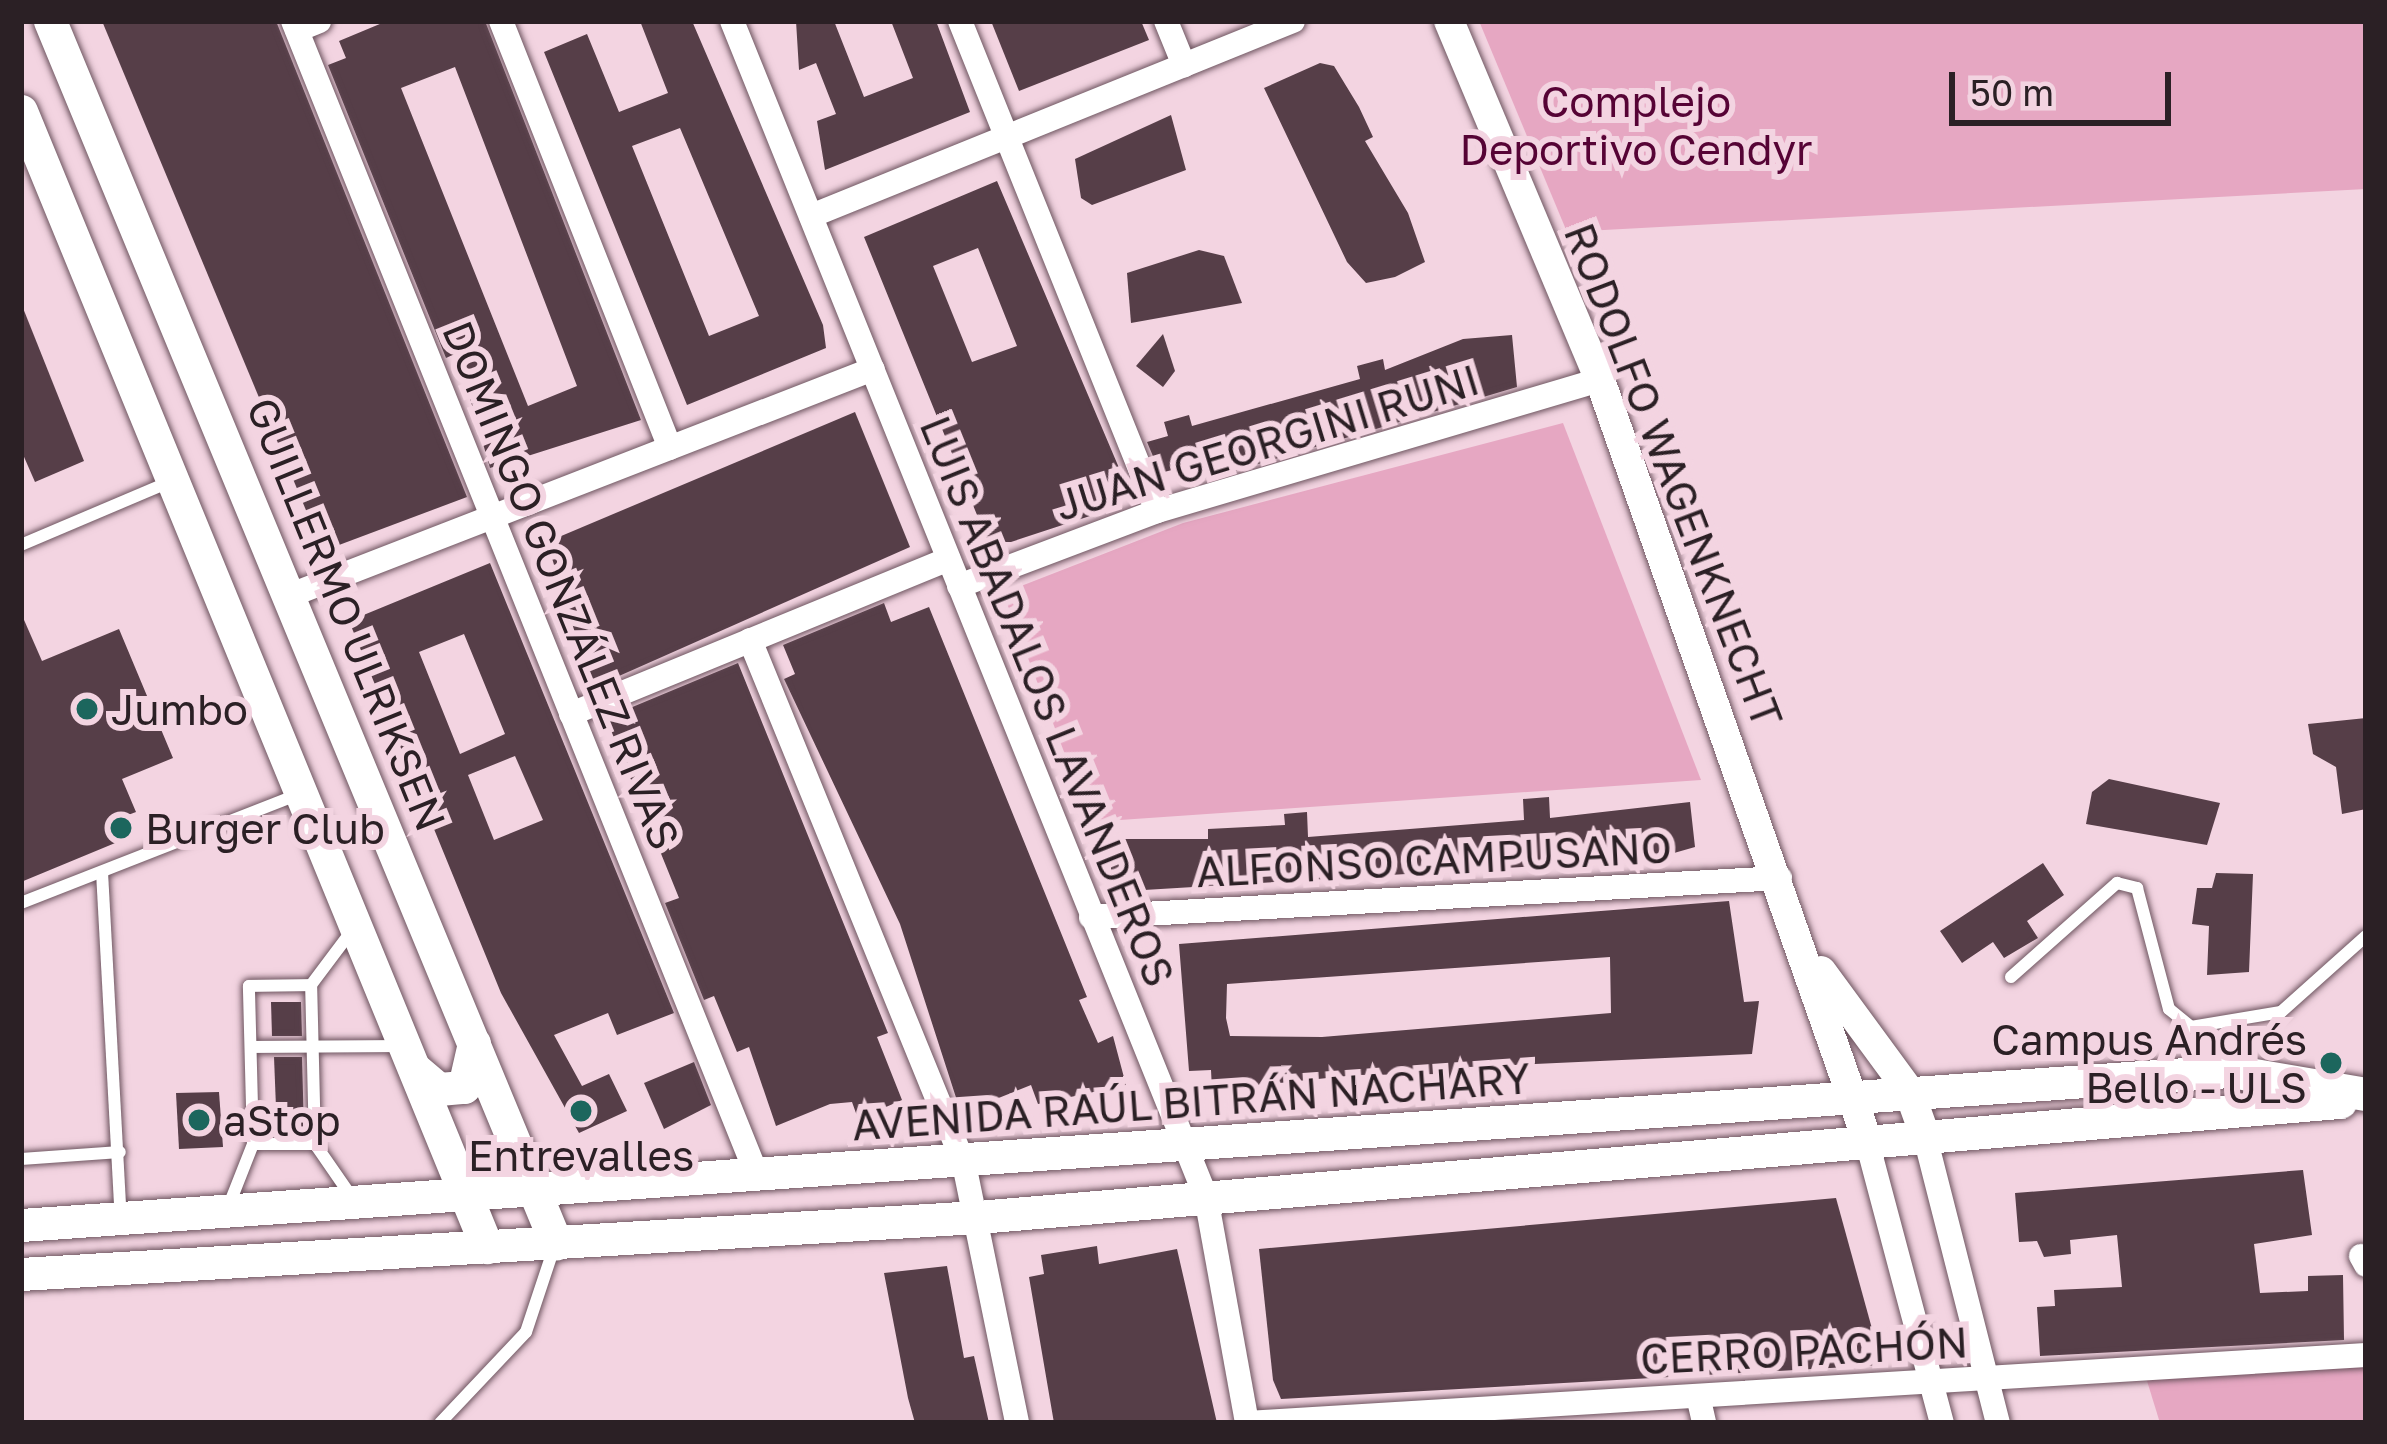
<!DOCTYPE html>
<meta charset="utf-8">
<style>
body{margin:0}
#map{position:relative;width:2387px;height:1444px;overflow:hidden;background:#f3d4e1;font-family:"Golos Text",sans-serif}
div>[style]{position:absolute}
.green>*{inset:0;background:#e6a7c2}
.building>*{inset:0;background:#563e48}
.roads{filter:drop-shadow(0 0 3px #6e5560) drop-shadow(0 0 3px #6e5560)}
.service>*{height:12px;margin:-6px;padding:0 6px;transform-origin:6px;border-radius:6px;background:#fff}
.minor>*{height:24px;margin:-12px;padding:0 12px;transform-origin:12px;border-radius:12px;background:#fff}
.tertiary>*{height:30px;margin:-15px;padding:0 15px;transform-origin:15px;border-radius:15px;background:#fff}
.secondary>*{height:33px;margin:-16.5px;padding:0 16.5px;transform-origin:16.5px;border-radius:16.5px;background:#fff}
.dots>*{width:33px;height:33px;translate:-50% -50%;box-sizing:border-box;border:6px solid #f3d4e1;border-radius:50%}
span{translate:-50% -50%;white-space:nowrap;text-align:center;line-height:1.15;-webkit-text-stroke:12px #f3d4e1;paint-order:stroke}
.park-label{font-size:42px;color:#560335}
.street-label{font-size:42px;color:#2b2025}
.poi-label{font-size:42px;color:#2b2025}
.left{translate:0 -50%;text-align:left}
.right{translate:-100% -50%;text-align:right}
.frame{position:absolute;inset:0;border:24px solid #2b2025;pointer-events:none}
.scale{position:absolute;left:1949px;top:72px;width:222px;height:54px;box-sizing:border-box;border:6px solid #2b2025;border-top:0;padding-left:15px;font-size:36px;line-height:42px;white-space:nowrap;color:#2b2025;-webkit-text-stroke:9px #f3d4e1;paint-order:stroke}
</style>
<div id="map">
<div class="green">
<div style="clip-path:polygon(1479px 21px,2366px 21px,2366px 189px,1567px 232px)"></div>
<div style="clip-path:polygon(1563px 423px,1701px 780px,1091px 822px,1003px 593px,1183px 523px)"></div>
<div style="clip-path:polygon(2366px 1355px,2366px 1423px,2160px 1423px,2143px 1368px)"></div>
</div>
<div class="building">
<div style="clip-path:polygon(102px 21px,276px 21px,467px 497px,323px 551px)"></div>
<div style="clip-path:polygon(evenodd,387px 21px,485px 21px,641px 420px,490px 468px,457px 353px,446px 358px,328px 65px,346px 58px,339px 41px,387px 21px,455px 67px,577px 386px,528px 406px,401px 88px,455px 67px)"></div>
<div style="clip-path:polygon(evenodd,640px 21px,692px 21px,823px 325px,826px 348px,687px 405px,544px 52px,587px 34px,619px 112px,668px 93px,640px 21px,680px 128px,759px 316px,709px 336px,632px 146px,680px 128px)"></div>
<div style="clip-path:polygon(796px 21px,834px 21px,864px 97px,913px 78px,891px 21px,936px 21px,970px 112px,825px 170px,817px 121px,836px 114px,816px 63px,799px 70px)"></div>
<div style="clip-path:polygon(991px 21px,1141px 21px,1149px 40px,1019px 91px)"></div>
<div style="clip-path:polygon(1320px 63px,1334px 66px,1359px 107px,1373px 137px,1365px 141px,1408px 213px,1425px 262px,1395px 277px,1366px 283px,1347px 262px,1264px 88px)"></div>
<div style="clip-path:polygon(1171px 115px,1186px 170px,1092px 205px,1081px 198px,1075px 159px)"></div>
<div style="clip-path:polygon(evenodd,997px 181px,1128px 489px,1086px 505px,1090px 516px,1011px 542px,988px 542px,864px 237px,997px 181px,978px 248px,1017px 346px,972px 362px,933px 266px,978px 248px)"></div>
<div style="clip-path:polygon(1199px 250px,1224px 256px,1242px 303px,1131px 323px,1127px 273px)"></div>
<div style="clip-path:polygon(21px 303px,84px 461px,35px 482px,21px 450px)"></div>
<div style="clip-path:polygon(1163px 334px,1175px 371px,1163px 387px,1136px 366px)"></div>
<div style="clip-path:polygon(1512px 335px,1517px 387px,1218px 476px,1180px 483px,1176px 469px,1160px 473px,1147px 442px,1168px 436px,1164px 422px,1189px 415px,1192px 426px,1360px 379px,1357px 366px,1383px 359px,1385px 370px,1463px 339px)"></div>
<div style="clip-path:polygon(855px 412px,910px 547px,592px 688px,547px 542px)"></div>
<div style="clip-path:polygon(evenodd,490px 563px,674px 1013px,617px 1035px,608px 1013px,554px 1035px,582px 1086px,609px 1074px,627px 1111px,579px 1133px,501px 993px,349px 621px,490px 563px,464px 634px,505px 734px,460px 754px,419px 652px,464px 634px,490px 563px,515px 756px,543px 820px,494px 840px,468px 775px,515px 756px)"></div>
<div style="clip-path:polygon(884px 603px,891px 622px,929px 607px,1087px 997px,1079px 1000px,1098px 1043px,1113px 1036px,1126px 1085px,1038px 1104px,1031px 1085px,961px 1113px,900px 924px,784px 679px,795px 674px,783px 645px)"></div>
<div style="clip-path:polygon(21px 613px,42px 661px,119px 629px,173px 758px,122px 779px,136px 812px,112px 821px,120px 841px,21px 882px)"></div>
<div style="clip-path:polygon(738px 663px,888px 1033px,877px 1037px,902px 1100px,879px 1110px,857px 1116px,852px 1102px,830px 1104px,776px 1126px,749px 1047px,737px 1052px,714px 996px,704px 1000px,665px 903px,679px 898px,606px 718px)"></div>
<div style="clip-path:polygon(2366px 718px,2366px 809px,2342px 814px,2336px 767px,2313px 754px,2308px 724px)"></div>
<div style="clip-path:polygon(2109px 779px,2220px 803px,2207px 845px,2086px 824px,2092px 792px)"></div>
<div style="clip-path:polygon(1549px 797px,1550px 818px,1690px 802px,1695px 847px,1653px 859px,1111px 892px,1111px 839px,1208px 839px,1208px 829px,1285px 825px,1284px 814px,1307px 812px,1308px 837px,1524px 820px,1523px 799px)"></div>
<div style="clip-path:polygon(2043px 863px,2064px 895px,2027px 921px,2038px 938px,2004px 958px,1993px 942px,1962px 963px,1940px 931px)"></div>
<div style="clip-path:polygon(2216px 873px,2253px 874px,2249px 972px,2207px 975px,2209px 926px,2192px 924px,2197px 888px,2212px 888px)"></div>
<div style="clip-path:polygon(evenodd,1729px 901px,1744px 1002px,1759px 1001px,1752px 1054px,1469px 1067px,1471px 1081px,1439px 1083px,1439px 1074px,1356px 1075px,1212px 1090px,1211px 1070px,1189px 1071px,1179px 944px,1729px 901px,1610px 957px,1611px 1013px,1322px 1037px,1230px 1036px,1226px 1018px,1227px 984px,1610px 957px)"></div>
<div style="clip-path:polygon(271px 1002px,301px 1002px,302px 1036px,272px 1036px)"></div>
<div style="clip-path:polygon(274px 1057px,302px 1057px,304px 1131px,277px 1133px)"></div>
<div style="clip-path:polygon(694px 1062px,711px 1105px,664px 1129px,644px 1083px)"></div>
<div style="clip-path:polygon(219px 1092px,223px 1147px,179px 1149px,176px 1093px)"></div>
<div style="clip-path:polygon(2303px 1170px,2312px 1235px,2254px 1244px,2260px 1293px,2308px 1291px,2308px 1276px,2343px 1275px,2344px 1340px,2040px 1356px,2037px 1307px,2055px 1306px,2054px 1290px,2122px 1287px,2117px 1235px,2070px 1240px,2071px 1254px,2044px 1257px,2037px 1241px,2019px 1242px,2015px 1193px)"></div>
<div style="clip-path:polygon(1836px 1198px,1882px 1365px,1281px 1399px,1273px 1380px,1259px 1249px)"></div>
<div style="clip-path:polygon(1097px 1246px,1099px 1264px,1177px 1249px,1217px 1423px,1054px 1423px,1029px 1277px,1044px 1274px,1041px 1255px)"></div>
<div style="clip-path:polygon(947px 1266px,964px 1358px,974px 1356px,989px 1423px,915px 1423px,908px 1398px,884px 1273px)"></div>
</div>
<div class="roads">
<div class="service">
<div style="left:21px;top:545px;width:164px;rotate:-23deg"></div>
<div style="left:102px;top:872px;width:347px;rotate:86.9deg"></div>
<div style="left:21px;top:903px;width:299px;rotate:-21.4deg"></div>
<div style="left:2011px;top:977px;width:142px;rotate:-41.6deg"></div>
<div style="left:2117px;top:883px;width:21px;rotate:14deg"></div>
<div style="left:2137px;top:888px;width:125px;rotate:75.2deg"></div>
<div style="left:2169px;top:1009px;width:28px;rotate:39deg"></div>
<div style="left:2191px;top:1027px;width:91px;rotate:-9.5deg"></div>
<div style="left:2281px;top:1012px;width:114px;rotate:-41.8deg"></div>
<div style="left:251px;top:1047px;width:149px;rotate:-0.4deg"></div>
<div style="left:253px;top:1144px;width:62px"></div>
<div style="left:21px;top:1159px;width:99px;rotate:-4deg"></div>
<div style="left:351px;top:1196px;width:63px;rotate:-124.7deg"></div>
<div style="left:315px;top:1144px;width:159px;rotate:-91.4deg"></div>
<div style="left:311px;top:985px;width:70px;rotate:-53.1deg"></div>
<div style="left:229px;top:1205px;width:66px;rotate:-68.5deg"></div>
<div style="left:253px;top:1144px;width:158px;rotate:-91.5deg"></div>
<div style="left:249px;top:986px;width:62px;rotate:-0.9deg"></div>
<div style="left:440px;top:1423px;width:125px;rotate:-46.6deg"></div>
<div style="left:526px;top:1332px;width:92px;rotate:-71.6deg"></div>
</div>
<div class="minor">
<div style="left:293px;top:21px;width:1247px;rotate:68.1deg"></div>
<div style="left:501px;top:21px;width:459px;rotate:68.4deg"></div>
<div style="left:732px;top:21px;width:1268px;rotate:68.05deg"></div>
<div style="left:1206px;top:1197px;width:230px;rotate:79.7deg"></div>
<div style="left:1247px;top:1423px;width:1121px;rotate:-3.48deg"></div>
<div style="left:960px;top:21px;width:528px;rotate:68.1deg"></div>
<div style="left:1166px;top:21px;width:48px;rotate:67.8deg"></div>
<div style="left:297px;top:30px;width:24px;rotate:-22deg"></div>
<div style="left:811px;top:216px;width:520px;rotate:-22.03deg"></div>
<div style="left:959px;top:586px;width:212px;rotate:-20.7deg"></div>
<div style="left:1157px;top:511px;width:462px;rotate:-16.5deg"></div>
<div style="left:291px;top:595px;width:624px;rotate:-21.22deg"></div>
<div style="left:750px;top:640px;width:566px;rotate:67.79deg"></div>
<div style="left:964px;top:1164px;width:264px;rotate:78.4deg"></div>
<div style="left:571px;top:714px;width:408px;rotate:-22.3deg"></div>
<div style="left:1091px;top:917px;width:690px;rotate:-3.24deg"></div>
<div style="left:1924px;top:1133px;width:299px;rotate:75.7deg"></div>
<div style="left:1865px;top:1134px;width:299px;rotate:75.1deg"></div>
<div style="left:2361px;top:1256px;width:10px;rotate:61deg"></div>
<div style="left:1698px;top:1396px;width:28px;rotate:77deg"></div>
</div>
<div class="tertiary">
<div style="left:1449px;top:21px;width:389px;rotate:67.2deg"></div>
<div style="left:1600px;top:380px;width:799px;rotate:70.64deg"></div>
<div style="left:1821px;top:971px;width:149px;rotate:53.7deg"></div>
<div style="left:1909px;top:1091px;width:45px;rotate:70.3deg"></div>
</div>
<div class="secondary">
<div style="left:50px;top:21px;width:1323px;rotate:67.51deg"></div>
<div style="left:21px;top:111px;width:1228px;rotate:67.7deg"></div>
<div style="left:416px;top:1070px;width:30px;rotate:40deg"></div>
<div style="left:439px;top:1089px;width:25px;rotate:-5deg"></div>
<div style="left:464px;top:1087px;width:45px;rotate:-77.2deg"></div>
<div style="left:21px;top:1225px;width:2215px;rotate:-3.99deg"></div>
<div style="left:2231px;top:1071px;width:137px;rotate:9.7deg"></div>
<div style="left:21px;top:1274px;width:959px;rotate:-3.41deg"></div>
<div style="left:978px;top:1217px;width:1367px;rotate:-4.83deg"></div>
</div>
</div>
<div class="dots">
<div style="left:87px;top:709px;background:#1c665d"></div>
<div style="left:121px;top:828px;background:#1c665d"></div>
<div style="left:2331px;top:1063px;background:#1c665d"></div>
<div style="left:581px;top:1111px;background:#1c665d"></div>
<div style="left:199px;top:1120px;background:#1c665d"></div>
</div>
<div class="park-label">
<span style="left:1636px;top:125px">Complejo<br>Deportivo Cendyr</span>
</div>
<div class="street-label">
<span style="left:1267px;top:442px;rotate:-17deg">JUAN GEORGINI RUNI</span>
<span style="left:1674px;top:475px;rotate:69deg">RODOLFO WAGENKNECHT</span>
<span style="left:562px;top:585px;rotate:68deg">DOMINGO GONZÁLEZ RIVAS</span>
<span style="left:347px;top:614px;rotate:68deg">GUILLERMO ULRIKSEN</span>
<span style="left:1048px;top:701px;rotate:68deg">LUIS ABADALOS LAVANDEROS</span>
<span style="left:1434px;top:859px;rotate:-3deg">ALFONSO CAMPUSANO</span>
<span style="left:1191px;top:1101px;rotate:-4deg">AVENIDA RAÚL BITRÁN NACHARY</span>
<span style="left:1804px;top:1350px;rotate:-3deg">CERRO PACHÓN</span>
</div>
<div class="poi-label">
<span class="left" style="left:111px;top:709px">Jumbo</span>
<span class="left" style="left:145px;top:828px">Burger Club</span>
<span class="right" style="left:2307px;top:1063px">Campus Andrés<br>Bello - ULS</span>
<span class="left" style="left:223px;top:1120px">aStop</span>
<span style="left:581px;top:1155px">Entrevalles</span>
</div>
<div class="frame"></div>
<div class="scale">50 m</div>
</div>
